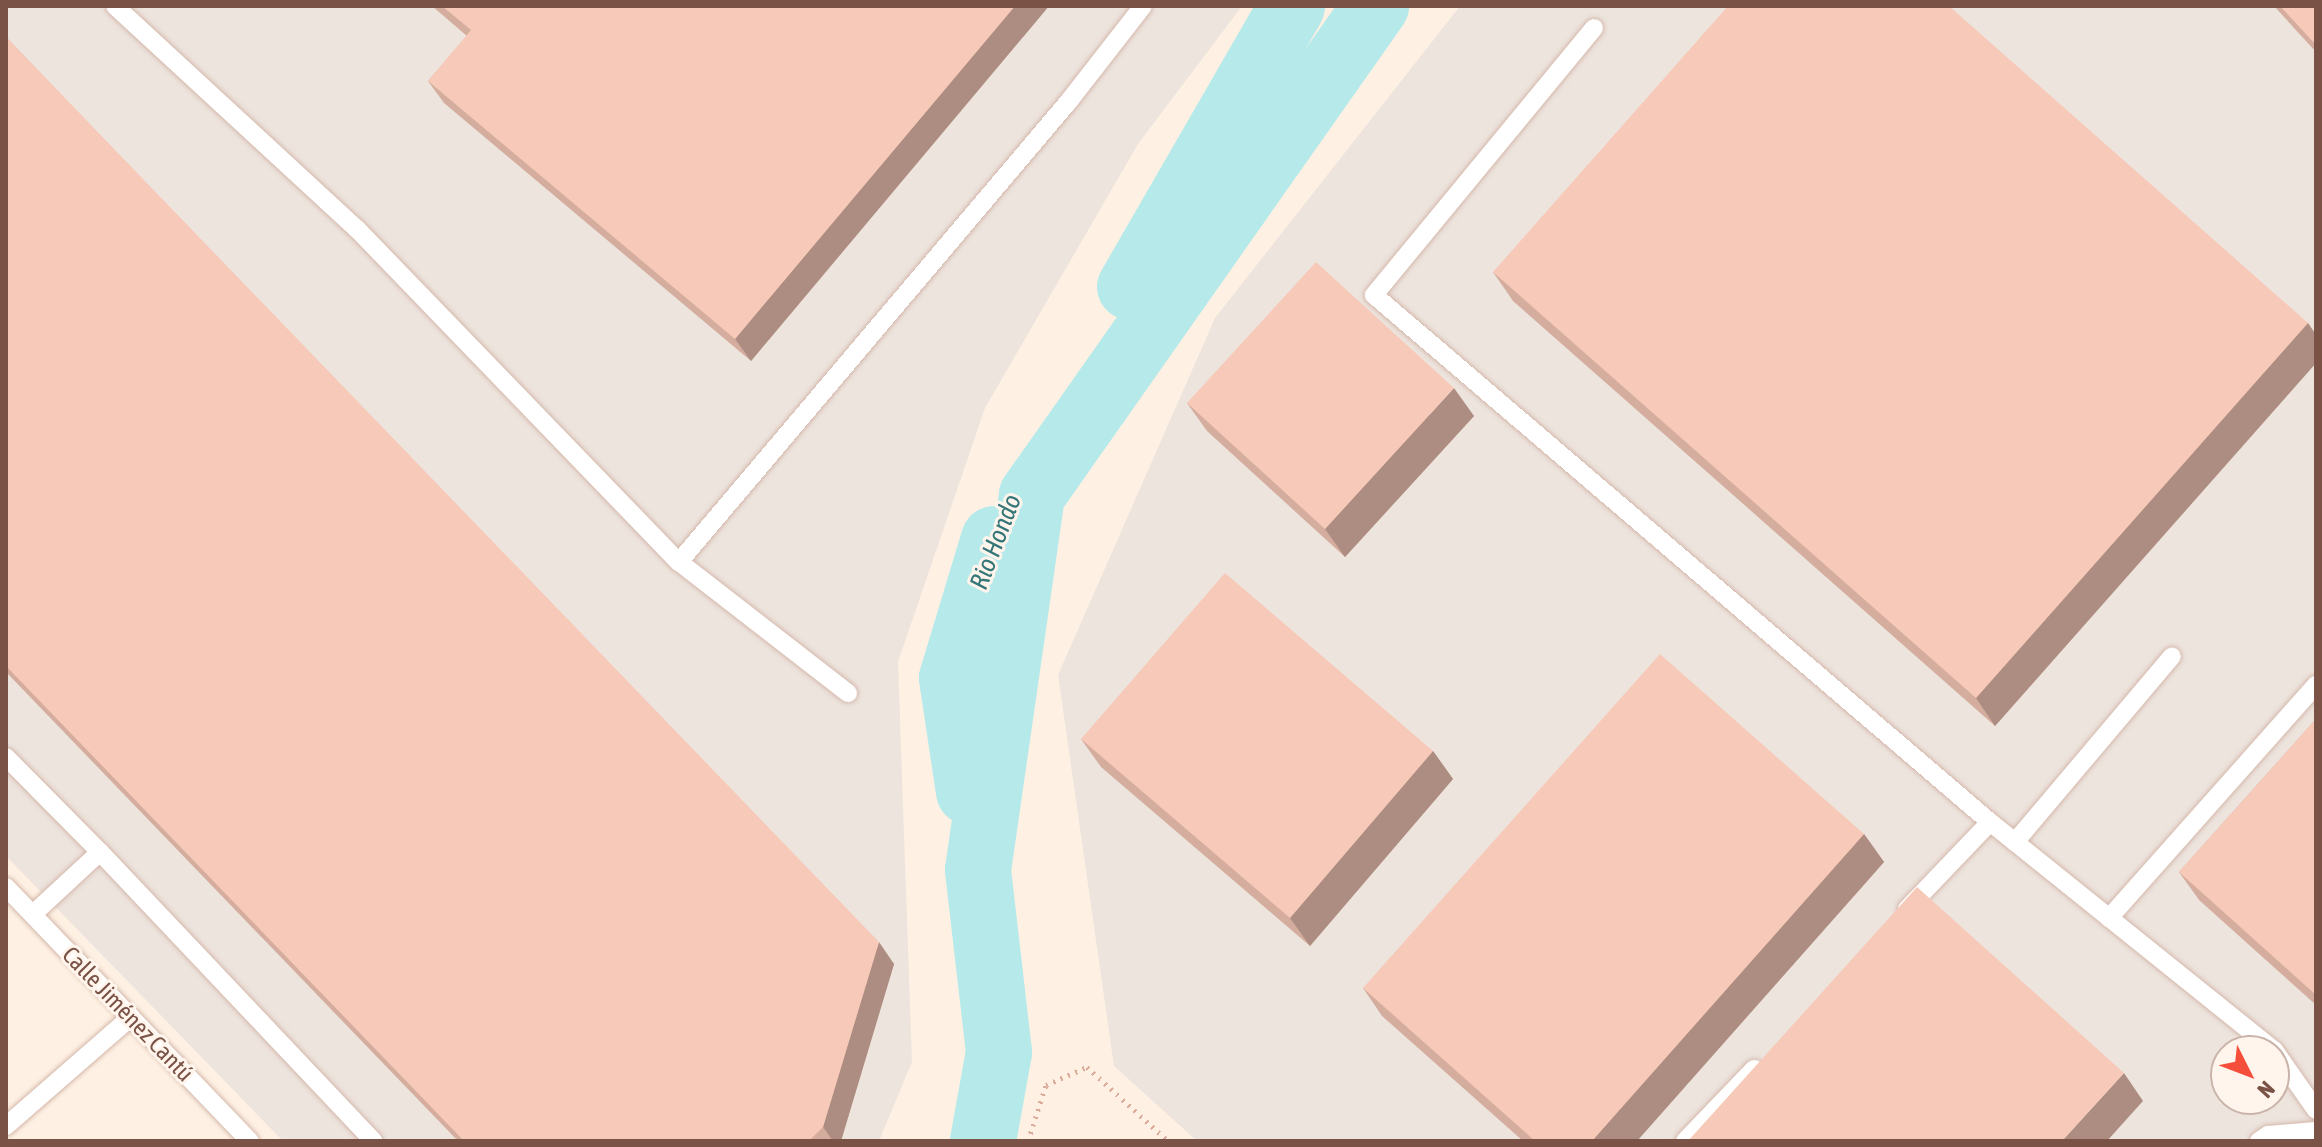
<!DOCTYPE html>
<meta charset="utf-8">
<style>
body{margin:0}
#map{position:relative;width:2322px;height:1147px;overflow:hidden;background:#fef1e3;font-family:"Asap Condensed",sans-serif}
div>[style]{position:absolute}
.industrial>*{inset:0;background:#ede4de}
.river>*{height:66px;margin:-33px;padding:0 33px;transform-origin:33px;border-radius:33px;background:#b5e9ea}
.path>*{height:5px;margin-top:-2.5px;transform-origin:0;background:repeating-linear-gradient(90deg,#dcac9b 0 2px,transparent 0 8px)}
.roads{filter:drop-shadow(0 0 2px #d4b8ab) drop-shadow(0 0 2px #d4b8ab)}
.service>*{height:18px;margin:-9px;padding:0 9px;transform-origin:9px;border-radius:9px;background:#fff}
.wall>*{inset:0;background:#d4ad9e}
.shaded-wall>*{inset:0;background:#ad8d81}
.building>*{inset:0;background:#f7c9b8}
span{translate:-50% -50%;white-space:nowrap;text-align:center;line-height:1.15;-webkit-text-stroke:6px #fff5ec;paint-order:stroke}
.street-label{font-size:24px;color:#7a5246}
.water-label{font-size:26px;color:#357679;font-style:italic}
.frame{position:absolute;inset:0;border:8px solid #7a5246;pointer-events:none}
.north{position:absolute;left:2210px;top:1035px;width:80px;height:80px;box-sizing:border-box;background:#fff5ec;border:2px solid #cab4aa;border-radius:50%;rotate:132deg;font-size:22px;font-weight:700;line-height:32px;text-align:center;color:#7a5246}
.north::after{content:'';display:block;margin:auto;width:28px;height:36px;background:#f54f3c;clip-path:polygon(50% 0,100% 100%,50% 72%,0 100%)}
</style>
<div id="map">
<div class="industrial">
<div style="clip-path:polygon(6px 6px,1242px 6px,1138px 144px,985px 408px,898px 662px,912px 1062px,879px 1141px,283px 1141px,6px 856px)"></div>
<div style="clip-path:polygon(evenodd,1460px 6px,2316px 6px,2316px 1141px,1197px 1141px,1114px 1066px,1058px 675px,1215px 318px,1460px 6px,2226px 1051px,2274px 1051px,2274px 1099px,2226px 1099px,2226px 1051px)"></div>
</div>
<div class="river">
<div style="left:1130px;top:287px;width:324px;rotate:-60deg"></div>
<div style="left:969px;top:792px;width:115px;rotate:-98.5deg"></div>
<div style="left:952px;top:678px;width:145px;rotate:-73.2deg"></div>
<div style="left:983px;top:1141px;width:90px;rotate:-79.8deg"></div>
<div style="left:999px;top:1052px;width:183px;rotate:-96.6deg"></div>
<div style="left:978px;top:870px;width:379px;rotate:-81.8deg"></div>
<div style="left:1032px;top:495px;width:598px;rotate:-54.87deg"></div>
</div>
<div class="path">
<div style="left:1028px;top:1141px;width:59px;rotate:-72.2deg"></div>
<div style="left:1046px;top:1085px;width:45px;rotate:-23.7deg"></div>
<div style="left:1087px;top:1067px;width:110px;rotate:42.4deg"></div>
</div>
<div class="roads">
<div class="service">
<div style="left:115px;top:6px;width:329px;rotate:42.7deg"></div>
<div style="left:357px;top:229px;width:463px;rotate:46deg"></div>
<div style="left:679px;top:562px;width:604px;rotate:-49.77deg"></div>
<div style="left:1069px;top:101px;width:120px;rotate:-52.1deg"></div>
<div style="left:1594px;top:28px;width:346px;rotate:129.5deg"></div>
<div style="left:1374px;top:295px;width:811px;rotate:40.55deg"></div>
<div style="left:679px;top:562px;width:214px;rotate:37.8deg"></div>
<div style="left:6px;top:757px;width:134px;rotate:45.3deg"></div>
<div style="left:100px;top:852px;width:91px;rotate:137.2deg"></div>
<div style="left:2015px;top:842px;width:243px;rotate:-49.8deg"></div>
<div style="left:100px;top:852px;width:398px;rotate:46.6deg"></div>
<div style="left:6px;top:887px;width:352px;rotate:46.2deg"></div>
<div style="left:1907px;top:909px;width:120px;rotate:-46.3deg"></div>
<div style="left:1990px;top:822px;width:364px;rotate:38.8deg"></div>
<div style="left:2274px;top:1050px;width:73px;rotate:55deg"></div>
<div style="left:2109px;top:918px;width:312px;rotate:-48.4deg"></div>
<div style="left:6px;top:1126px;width:166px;rotate:-41.1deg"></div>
<div style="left:1685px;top:1141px;width:100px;rotate:-46.2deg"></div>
<div style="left:2259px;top:1141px;width:11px;rotate:-34deg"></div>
<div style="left:2268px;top:1135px;width:48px;rotate:-4.8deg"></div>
</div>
</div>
<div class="wall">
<div style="clip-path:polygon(432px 6px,1049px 6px,751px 361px,444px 103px,428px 81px,467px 36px)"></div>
<div style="clip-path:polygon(2274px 6px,2316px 6px,2316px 52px)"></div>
<div style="clip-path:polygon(6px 37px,894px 964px,841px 1141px,458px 1141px,6px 672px)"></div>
<div style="clip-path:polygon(1493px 272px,2308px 323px,2316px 335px,2316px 363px,1995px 726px,1513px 301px)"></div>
<div style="clip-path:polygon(1187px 403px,1474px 416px,1345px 557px,1207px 431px)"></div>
<div style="clip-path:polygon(2316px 719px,2316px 1005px,2199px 900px,2179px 872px)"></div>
<div style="clip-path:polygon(1081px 739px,1433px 751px,1453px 779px,1310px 946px,1101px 767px)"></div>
<div style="clip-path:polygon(1864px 834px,1884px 862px,1637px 1141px,1523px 1141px,1382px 1016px,1363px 988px)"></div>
</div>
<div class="shaded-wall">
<div style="clip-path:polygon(1015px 6px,1049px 6px,751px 361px,735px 339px)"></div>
<div style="clip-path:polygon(2308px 323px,2316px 335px,2316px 363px,1995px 726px,1976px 698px)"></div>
<div style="clip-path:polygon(1454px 388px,1474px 416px,1345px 557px,1325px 529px)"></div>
<div style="clip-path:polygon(1433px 751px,1453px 779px,1310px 946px,1290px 918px)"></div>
<div style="clip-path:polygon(1864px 834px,1884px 862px,1637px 1141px,1592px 1141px)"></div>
<div style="clip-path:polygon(879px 942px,894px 964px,841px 1141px,833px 1141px,823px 1127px)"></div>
<div style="clip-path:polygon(2124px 1073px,2143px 1101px,2107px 1141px,2062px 1141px)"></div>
</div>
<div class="building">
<div style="clip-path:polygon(442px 6px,1015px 6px,735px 339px,428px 81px,471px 30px)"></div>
<div style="clip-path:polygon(1728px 6px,1949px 6px,2308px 323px,1976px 698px,1493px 272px)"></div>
<div style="clip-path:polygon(2280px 6px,2316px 6px,2316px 45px)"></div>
<div style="clip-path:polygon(6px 37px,879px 942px,823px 1127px,809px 1141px,464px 1141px,6px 666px)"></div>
<div style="clip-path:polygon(1316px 262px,1454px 388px,1325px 529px,1187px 403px)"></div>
<div style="clip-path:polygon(1225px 573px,1433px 751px,1290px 918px,1081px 739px)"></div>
<div style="clip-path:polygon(1660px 654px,1864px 834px,1592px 1141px,1535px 1141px,1363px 988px)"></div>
<div style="clip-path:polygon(2316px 719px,2316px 995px,2179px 872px)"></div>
<div style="clip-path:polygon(1917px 887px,2124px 1073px,2062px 1141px,1688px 1141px)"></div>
</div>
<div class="street-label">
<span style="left:128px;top:1014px;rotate:46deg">Calle Jiménez Cantú</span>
</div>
<div class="water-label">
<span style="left:996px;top:542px;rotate:-69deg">Rio Hondo</span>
</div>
<div class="frame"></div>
<div class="north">N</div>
</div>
